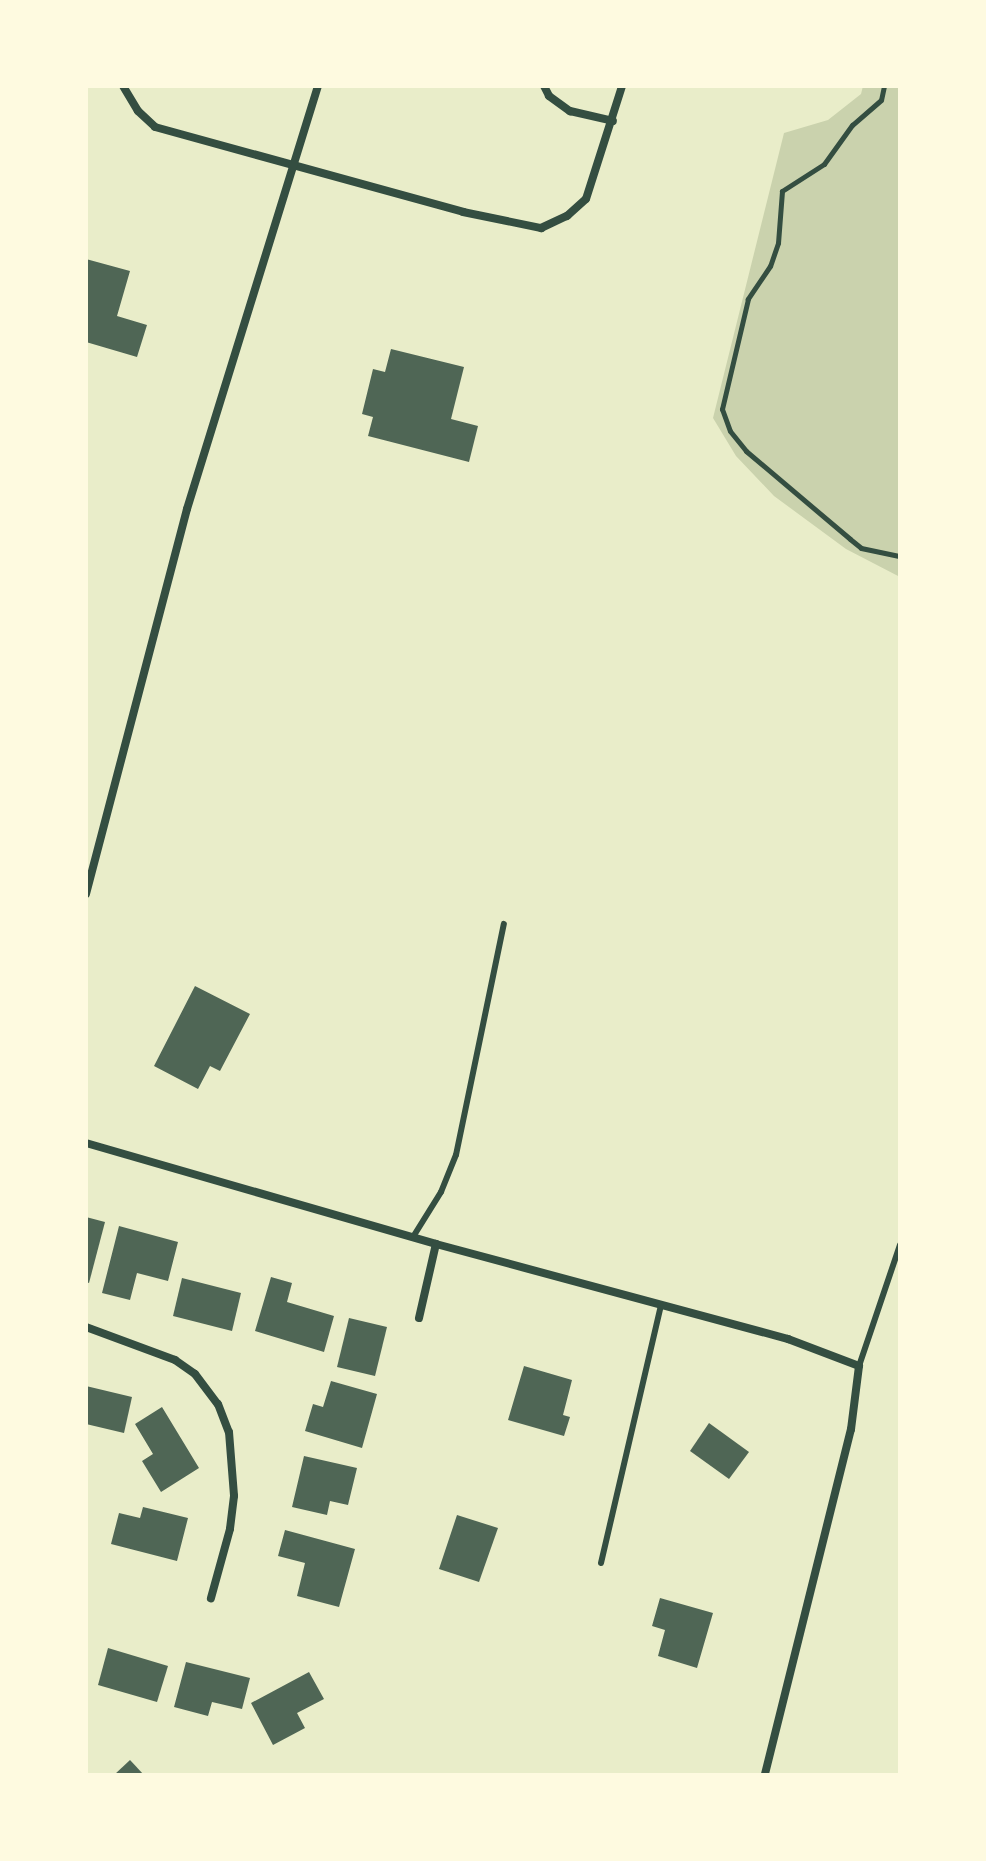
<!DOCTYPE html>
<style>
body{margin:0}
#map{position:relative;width:986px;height:1861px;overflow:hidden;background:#e9edc9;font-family:"Titillium Web",sans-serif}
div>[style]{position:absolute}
.green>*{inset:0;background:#cad2ad}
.building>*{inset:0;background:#4f6655}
.path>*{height:5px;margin:-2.5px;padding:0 2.5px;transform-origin:2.5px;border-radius:2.5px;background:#344e41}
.service>*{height:6px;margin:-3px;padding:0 3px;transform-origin:3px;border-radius:3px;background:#344e41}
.minor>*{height:8px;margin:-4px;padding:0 4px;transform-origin:4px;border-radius:4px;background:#344e41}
span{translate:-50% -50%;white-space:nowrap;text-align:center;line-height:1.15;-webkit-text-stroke:6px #fefae0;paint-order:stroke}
.frame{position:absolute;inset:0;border:88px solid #fefae0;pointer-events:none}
</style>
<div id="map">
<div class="green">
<div style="clip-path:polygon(863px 86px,900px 86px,900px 577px,846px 549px,774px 496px,736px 456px,713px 418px,784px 133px,828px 120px,861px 94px)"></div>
</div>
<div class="building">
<div style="clip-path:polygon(86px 259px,130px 271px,117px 316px,147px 325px,137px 357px,86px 342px)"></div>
<div style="clip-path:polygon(391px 349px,464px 367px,451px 419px,478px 426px,469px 462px,368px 436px,373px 417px,362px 414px,373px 369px,385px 372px)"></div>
<div style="clip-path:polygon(195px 986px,250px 1014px,220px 1071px,210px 1066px,198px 1089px,154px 1066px)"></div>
<div style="clip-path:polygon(86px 1217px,105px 1222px,89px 1283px,86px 1282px)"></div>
<div style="clip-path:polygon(119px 1226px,178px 1242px,168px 1281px,137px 1273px,130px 1300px,102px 1293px)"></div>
<div style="clip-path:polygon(271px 1277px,292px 1283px,287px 1302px,334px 1316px,324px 1352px,255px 1331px)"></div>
<div style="clip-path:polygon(182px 1278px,241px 1293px,232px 1331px,173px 1316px)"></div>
<div style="clip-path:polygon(349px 1318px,387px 1327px,375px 1376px,337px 1367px)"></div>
<div style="clip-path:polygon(524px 1366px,572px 1380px,563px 1415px,570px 1417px,564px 1436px,508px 1420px)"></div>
<div style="clip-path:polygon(331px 1381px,377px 1394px,362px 1448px,305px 1431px,313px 1404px,323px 1407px)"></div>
<div style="clip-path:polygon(86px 1386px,132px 1397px,124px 1433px,86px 1424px)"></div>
<div style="clip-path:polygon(162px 1407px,199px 1468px,161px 1492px,142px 1461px,153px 1454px,135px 1424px)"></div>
<div style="clip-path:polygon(709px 1423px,749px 1452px,729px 1479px,690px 1451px)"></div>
<div style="clip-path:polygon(304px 1456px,357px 1468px,348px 1505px,330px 1501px,327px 1515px,292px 1507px)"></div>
<div style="clip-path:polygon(143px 1507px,188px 1518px,177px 1561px,111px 1544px,119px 1513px,140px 1518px)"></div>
<div style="clip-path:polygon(457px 1515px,498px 1528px,479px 1582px,439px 1569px)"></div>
<div style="clip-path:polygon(285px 1530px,355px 1549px,339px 1607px,297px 1596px,305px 1563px,278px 1556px)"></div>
<div style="clip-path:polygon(660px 1598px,713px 1613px,697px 1668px,658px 1656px,665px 1630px,652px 1626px)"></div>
<div style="clip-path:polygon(108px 1648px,168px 1666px,157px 1702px,98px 1685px)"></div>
<div style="clip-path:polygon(186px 1662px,250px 1678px,242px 1709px,212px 1702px,208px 1716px,174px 1707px)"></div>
<div style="clip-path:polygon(309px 1672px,324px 1699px,297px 1713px,305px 1728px,273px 1745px,251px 1703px)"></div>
<div style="clip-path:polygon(130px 1760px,144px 1775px,114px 1775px)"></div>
</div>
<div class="path">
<div style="left:884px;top:86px;width:14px;rotate:102deg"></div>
<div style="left:881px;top:100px;width:38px;rotate:139deg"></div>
<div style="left:852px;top:125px;width:48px;rotate:125.7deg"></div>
<div style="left:824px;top:164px;width:50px;rotate:147.3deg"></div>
<div style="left:782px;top:191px;width:52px;rotate:94.4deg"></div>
<div style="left:778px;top:243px;width:24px;rotate:109deg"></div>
<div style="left:770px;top:266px;width:40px;rotate:124deg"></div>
<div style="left:748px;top:299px;width:113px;rotate:103.3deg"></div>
<div style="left:722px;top:409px;width:23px;rotate:70deg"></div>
<div style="left:730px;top:431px;width:26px;rotate:51deg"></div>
<div style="left:746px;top:451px;width:136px;rotate:40.2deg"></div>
<div style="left:850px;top:539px;width:14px;rotate:39deg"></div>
<div style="left:861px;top:548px;width:40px;rotate:12deg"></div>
</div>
<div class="service">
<div style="left:413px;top:1237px;width:53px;rotate:-58.1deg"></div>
<div style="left:441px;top:1192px;width:40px;rotate:-68deg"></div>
<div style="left:456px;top:1155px;width:236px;rotate:-78.3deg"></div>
<div style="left:859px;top:1366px;width:128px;rotate:-71.3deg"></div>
<div style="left:601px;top:1563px;width:265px;rotate:-76.9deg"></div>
</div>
<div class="minor">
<div style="left:123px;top:86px;width:29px;rotate:59deg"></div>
<div style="left:138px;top:111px;width:23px;rotate:43deg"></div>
<div style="left:155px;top:127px;width:320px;rotate:15.4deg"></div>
<div style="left:463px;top:212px;width:80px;rotate:11.6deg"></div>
<div style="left:541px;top:228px;width:29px;rotate:-25deg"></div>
<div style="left:567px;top:216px;width:25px;rotate:-42deg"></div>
<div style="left:586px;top:199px;width:119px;rotate:-72.3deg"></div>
<div style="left:544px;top:86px;width:11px;rotate:63deg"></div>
<div style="left:549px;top:96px;width:26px;rotate:36deg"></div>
<div style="left:570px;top:111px;width:44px;rotate:13.1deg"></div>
<div style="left:86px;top:894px;width:398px;rotate:-75.3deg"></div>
<div style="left:187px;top:509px;width:443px;rotate:-72.8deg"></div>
<div style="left:86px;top:1143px;width:364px;rotate:16.1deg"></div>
<div style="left:436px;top:1244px;width:365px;rotate:15.1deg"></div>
<div style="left:788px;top:1339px;width:76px;rotate:20.8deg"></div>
<div style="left:859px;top:1366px;width:64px;rotate:97.2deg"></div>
<div style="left:851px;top:1429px;width:357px;rotate:104deg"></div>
<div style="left:419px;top:1318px;width:76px;rotate:-77.1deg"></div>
<div style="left:86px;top:1327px;width:95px;rotate:20.3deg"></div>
<div style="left:175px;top:1360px;width:24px;rotate:35deg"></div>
<div style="left:195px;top:1374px;width:38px;rotate:53deg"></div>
<div style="left:218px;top:1404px;width:30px;rotate:69deg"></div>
<div style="left:229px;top:1432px;width:64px;rotate:85.5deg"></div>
<div style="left:234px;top:1496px;width:33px;rotate:97deg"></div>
<div style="left:230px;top:1529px;width:72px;rotate:105.4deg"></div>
</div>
<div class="frame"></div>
</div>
